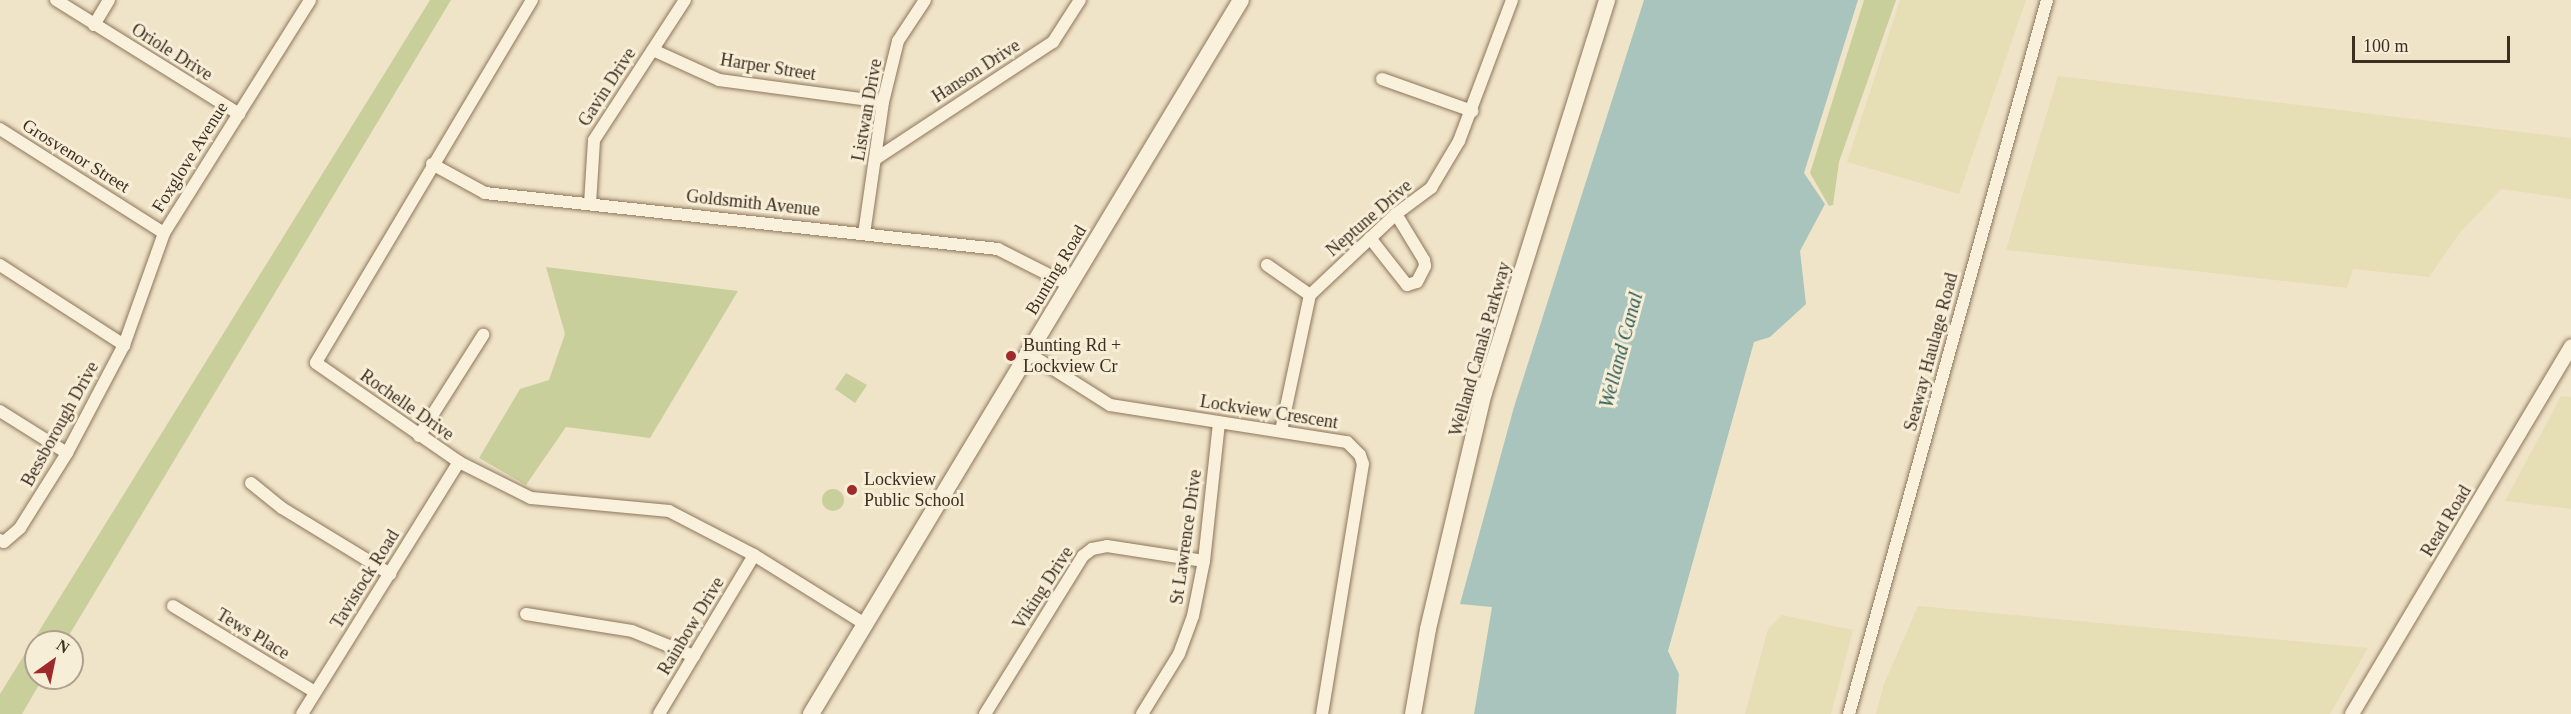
<!DOCTYPE html>
<style>
body{margin:0}
#map{position:relative;width:2571px;height:714px;overflow:hidden;background:#f0e4c8;font-family:"Times New Roman",serif}
div>[style]{position:absolute}
.farmland>*{inset:0;background:#e6deb5}
.green>*{inset:0;background:#c9cf9b}
.round{border-radius:50%}
.water>*{inset:0;background:#a9c4bc}
.roads{filter:drop-shadow(0 0 2px #8d765c) drop-shadow(0 0 2px #8d765c)}
.minor>*{height:12px;margin:-6px;padding:0 6px;transform-origin:6px;border-radius:6px;background:#faf1dc}
.tertiary>*{height:14px;margin:-7px;padding:0 7px;transform-origin:7px;border-radius:7px;background:#faf1dc}
.secondary>*{height:16px;margin:-8px;padding:0 8px;transform-origin:8px;border-radius:8px;background:#faf1dc}
.dots>*{width:16px;height:16px;translate:-50% -50%;box-sizing:border-box;border:3px solid #f7eed8;border-radius:50%}
span{translate:-50% -50%;white-space:nowrap;text-align:center;line-height:1.15;-webkit-text-stroke:6px #f7eed8;paint-order:stroke}
.street-label{font-size:18px;color:#3d2e20}
.poi-label{font-size:18px;color:#3d2e20}
.left{translate:0 -50%;text-align:left}
.water-label{font-size:20px;color:#2f5d5a;font-style:italic}
.north{position:absolute;left:24px;top:630px;width:60px;height:60px;box-sizing:border-box;background:#f7eed8;border:2px solid #ada18e;border-radius:50%;rotate:33deg;font-size:16px;font-weight:700;line-height:24px;text-align:center;color:#3d2e20}
.north::after{content:'';display:block;margin:auto;width:21px;height:27px;background:#9e2a2b;clip-path:polygon(50% 0,100% 100%,50% 72%,0 100%)}
.scale{position:absolute;left:2352px;top:36px;width:158px;height:27px;box-sizing:border-box;border:3px solid #3d2e20;border-top:0;padding-left:8px;font-size:18px;line-height:21px;white-space:nowrap;color:#3d2e20;-webkit-text-stroke:4px #f7eed8;paint-order:stroke}
</style>
<div id="map">
<div class="farmland">
<div style="clip-path:polygon(1900px 0,2026px 0,1959px 194px,1847px 162px)"></div>
<div style="clip-path:polygon(2058px 76px,2571px 138px,2571px 199px,2501px 189px,2459px 234px,2429px 277px,2353px 269px,2347px 288px,2006px 250px)"></div>
<div style="clip-path:polygon(2561px 396px,2571px 397px,2571px 509px,2505px 501px)"></div>
<div style="clip-path:polygon(1918px 606px,2368px 648px,2330px 714px,1876px 714px,1884px 684px)"></div>
<div style="clip-path:polygon(1782px 615px,1853px 630px,1831px 714px,1745px 714px,1768px 629px)"></div>
</div>
<div class="green">
<div style="clip-path:polygon(430px 0,451px 0,65px 642px,36px 642px,36px 678px,43px 678px,22px 714px,0 714px,0 694px)"></div>
<div style="clip-path:polygon(1864px 0,1896px 0,1839px 162px,1833px 205px,1829px 206px,1810px 173px)"></div>
<div style="clip-path:polygon(546px 267px,738px 291px,650px 438px,566px 427px,526px 485px,479px 458px,520px 389px,549px 380px,565px 334px)"></div>
<div style="clip-path:polygon(846px 373px,867px 385px,855px 403px,835px 389px)"></div>
<div class="round" style="left:822px;top:489px;width:22px;height:22px"></div>
</div>
<div class="water">
<div style="clip-path:polygon(1644px 0,1858px 0,1804px 173px,1825px 204px,1800px 251px,1806px 304px,1770px 337px,1754px 342px,1668px 651px,1679px 674px,1676px 714px,1474px 714px,1492px 607px,1460px 604px,1514px 407px)"></div>
</div>
<div class="roads">
<div class="minor">
<div style="left:56px;top:0;width:216px;rotate:31.9deg"></div>
<div style="left:532px;top:0;width:422px;rotate:120.8deg"></div>
<div style="left:316px;top:363px;width:174px;rotate:34.7deg"></div>
<div style="left:459px;top:462px;width:80px;rotate:26.6deg"></div>
<div style="left:531px;top:498px;width:139px;rotate:5.4deg"></div>
<div style="left:669px;top:511px;width:96px;rotate:27.4deg"></div>
<div style="left:754px;top:555px;width:131px;rotate:31.9deg"></div>
<div style="left:94px;top:25px;width:29px;rotate:-59deg"></div>
<div style="left:653px;top:50px;width:72px;rotate:24.4deg"></div>
<div style="left:719px;top:80px;width:165px;rotate:7.6deg"></div>
<div style="left:1382px;top:79px;width:96px;rotate:19.6deg"></div>
<div style="left:0;top:129px;width:194px;rotate:32.4deg"></div>
<div style="left:877px;top:158px;width:211px;rotate:-33.4deg"></div>
<div style="left:1053px;top:42px;width:50px;rotate:-57.3deg"></div>
<div style="left:432px;top:164px;width:60px;rotate:28.7deg"></div>
<div style="left:485px;top:193px;width:516px;rotate:6.23deg"></div>
<div style="left:998px;top:249px;width:80px;rotate:26.9deg"></div>
<div style="left:590px;top:204px;width:64px;rotate:-86.4deg"></div>
<div style="left:594px;top:140px;width:167px;rotate:-57deg"></div>
<div style="left:864px;top:234px;width:133px;rotate:-81.8deg"></div>
<div style="left:883px;top:102px;width:63px;rotate:-76.2deg"></div>
<div style="left:898px;top:41px;width:49px;rotate:-56.6deg"></div>
<div style="left:1370px;top:238px;width:60px;rotate:51.8deg"></div>
<div style="left:1407px;top:285px;width:10px;rotate:-17deg"></div>
<div style="left:1417px;top:282px;width:18px;rotate:-63deg"></div>
<div style="left:1425px;top:266px;width:6px;rotate:-99deg"></div>
<div style="left:1424px;top:260px;width:54px;rotate:-121.3deg"></div>
<div style="left:0;top:265px;width:148px;rotate:32.8deg"></div>
<div style="left:1267px;top:265px;width:52px;rotate:34.9deg"></div>
<div style="left:1028px;top:353px;width:97px;rotate:32.4deg"></div>
<div style="left:1110px;top:405px;width:240px;rotate:8.9deg"></div>
<div style="left:1347px;top:442px;width:18px;rotate:45deg"></div>
<div style="left:1360px;top:455px;width:9px;rotate:72deg"></div>
<div style="left:1363px;top:464px;width:253px;rotate:99.3deg"></div>
<div style="left:0;top:411px;width:79px;rotate:32.1deg"></div>
<div style="left:1281px;top:431px;width:139px;rotate:-78deg"></div>
<div style="left:1310px;top:295px;width:118px;rotate:-43.3deg"></div>
<div style="left:1396px;top:214px;width:44px;rotate:-36.6deg"></div>
<div style="left:1431px;top:188px;width:55px;rotate:-59.2deg"></div>
<div style="left:1459px;top:141px;width:151px;rotate:-69.4deg"></div>
<div style="left:419px;top:436px;width:120px;rotate:-57.6deg"></div>
<div style="left:251px;top:483px;width:40px;rotate:39deg"></div>
<div style="left:282px;top:508px;width:127px;rotate:31.4deg"></div>
<div style="left:0;top:540px;width:4px;rotate:27deg"></div>
<div style="left:4px;top:542px;width:21px;rotate:-41deg"></div>
<div style="left:20px;top:528px;width:89px;rotate:-57.9deg"></div>
<div style="left:67px;top:453px;width:122px;rotate:-62.2deg"></div>
<div style="left:124px;top:345px;width:119px;rotate:-70.3deg"></div>
<div style="left:164px;top:233px;width:275px;rotate:-57.9deg"></div>
<div style="left:173px;top:606px;width:166px;rotate:31.2deg"></div>
<div style="left:526px;top:614px;width:107px;rotate:9.1deg"></div>
<div style="left:632px;top:631px;width:67px;rotate:22deg"></div>
<div style="left:302px;top:714px;width:297px;rotate:-58.1deg"></div>
<div style="left:659px;top:714px;width:185px;rotate:-59.1deg"></div>
<div style="left:985px;top:714px;width:186px;rotate:-58.2deg"></div>
<div style="left:1083px;top:556px;width:11px;rotate:-38deg"></div>
<div style="left:1092px;top:549px;width:15px;rotate:-11deg"></div>
<div style="left:1107px;top:546px;width:98px;rotate:8.8deg"></div>
<div style="left:1142px;top:714px;width:70px;rotate:-58.3deg"></div>
<div style="left:1179px;top:654px;width:40px;rotate:-69.8deg"></div>
<div style="left:1193px;top:616px;width:56px;rotate:-78.7deg"></div>
<div style="left:1204px;top:561px;width:138px;rotate:-83.8deg"></div>
<div style="left:1849px;top:714px;width:741px;rotate:-74.5deg"></div>
</div>
<div class="tertiary">
<div style="left:2352px;top:714px;width:428px;rotate:-59.2deg"></div>
</div>
<div class="secondary">
<div style="left:811px;top:714px;width:833px;rotate:-58.94deg"></div>
<div style="left:1413px;top:714px;width:86px;rotate:-80deg"></div>
<div style="left:1428px;top:629px;width:243px;rotate:-76.7deg"></div>
<div style="left:1484px;top:393px;width:412px;rotate:-72.6deg"></div>
</div>
</div>
<div class="dots">
<div style="left:1011px;top:356px;background:#9e2a2b"></div>
<div style="left:852px;top:490px;background:#9e2a2b"></div>
</div>
<div class="street-label">
<span style="left:172px;top:52px;rotate:32deg">Oriole Drive</span>
<span style="left:768px;top:67px;rotate:9deg">Harper Street</span>
<span style="left:976px;top:71px;rotate:-33deg">Hanson Drive</span>
<span style="left:607px;top:87px;rotate:-57deg">Gavin Drive</span>
<span style="left:867px;top:110px;rotate:-80deg">Listwan Drive</span>
<span style="left:76px;top:156px;rotate:32deg">Grosvenor Street</span>
<span style="left:190px;top:157px;rotate:-58deg">Foxglove Avenue</span>
<span style="left:753px;top:203px;rotate:6deg">Goldsmith Avenue</span>
<span style="left:1369px;top:218px;rotate:-41deg">Neptune Drive</span>
<span style="left:1056px;top:270px;rotate:-59deg">Bunting Road</span>
<span style="left:1480px;top:349px;rotate:-74deg">Welland Canals Parkway</span>
<span style="left:1931px;top:352px;rotate:-75deg">Seaway Haulage Road</span>
<span style="left:407px;top:405px;rotate:35deg">Rochelle Drive</span>
<span style="left:1269px;top:412px;rotate:9deg">Lockview Crescent</span>
<span style="left:60px;top:424px;rotate:-61deg">Bessborough Drive</span>
<span style="left:2446px;top:521px;rotate:-59deg">Read Road</span>
<span style="left:1186px;top:537px;rotate:-82deg">St Lawrence Drive</span>
<span style="left:365px;top:579px;rotate:-58deg">Tavistock Road</span>
<span style="left:1043px;top:588px;rotate:-57deg">Viking Drive</span>
<span style="left:691px;top:626px;rotate:-59deg">Rainbow Drive</span>
<span style="left:253px;top:634px;rotate:31deg">Tews Place</span>
</div>
<div class="poi-label">
<span class="left" style="left:1023px;top:356px">Bunting Rd +<br>Lockview Cr</span>
<span class="left" style="left:864px;top:490px">Lockview<br>Public School</span>
</div>
<div class="water-label">
<span style="left:1621px;top:350px;rotate:-75deg">Welland Canal</span>
</div>
<div class="north">N</div>
<div class="scale">100 m</div>
</div>
